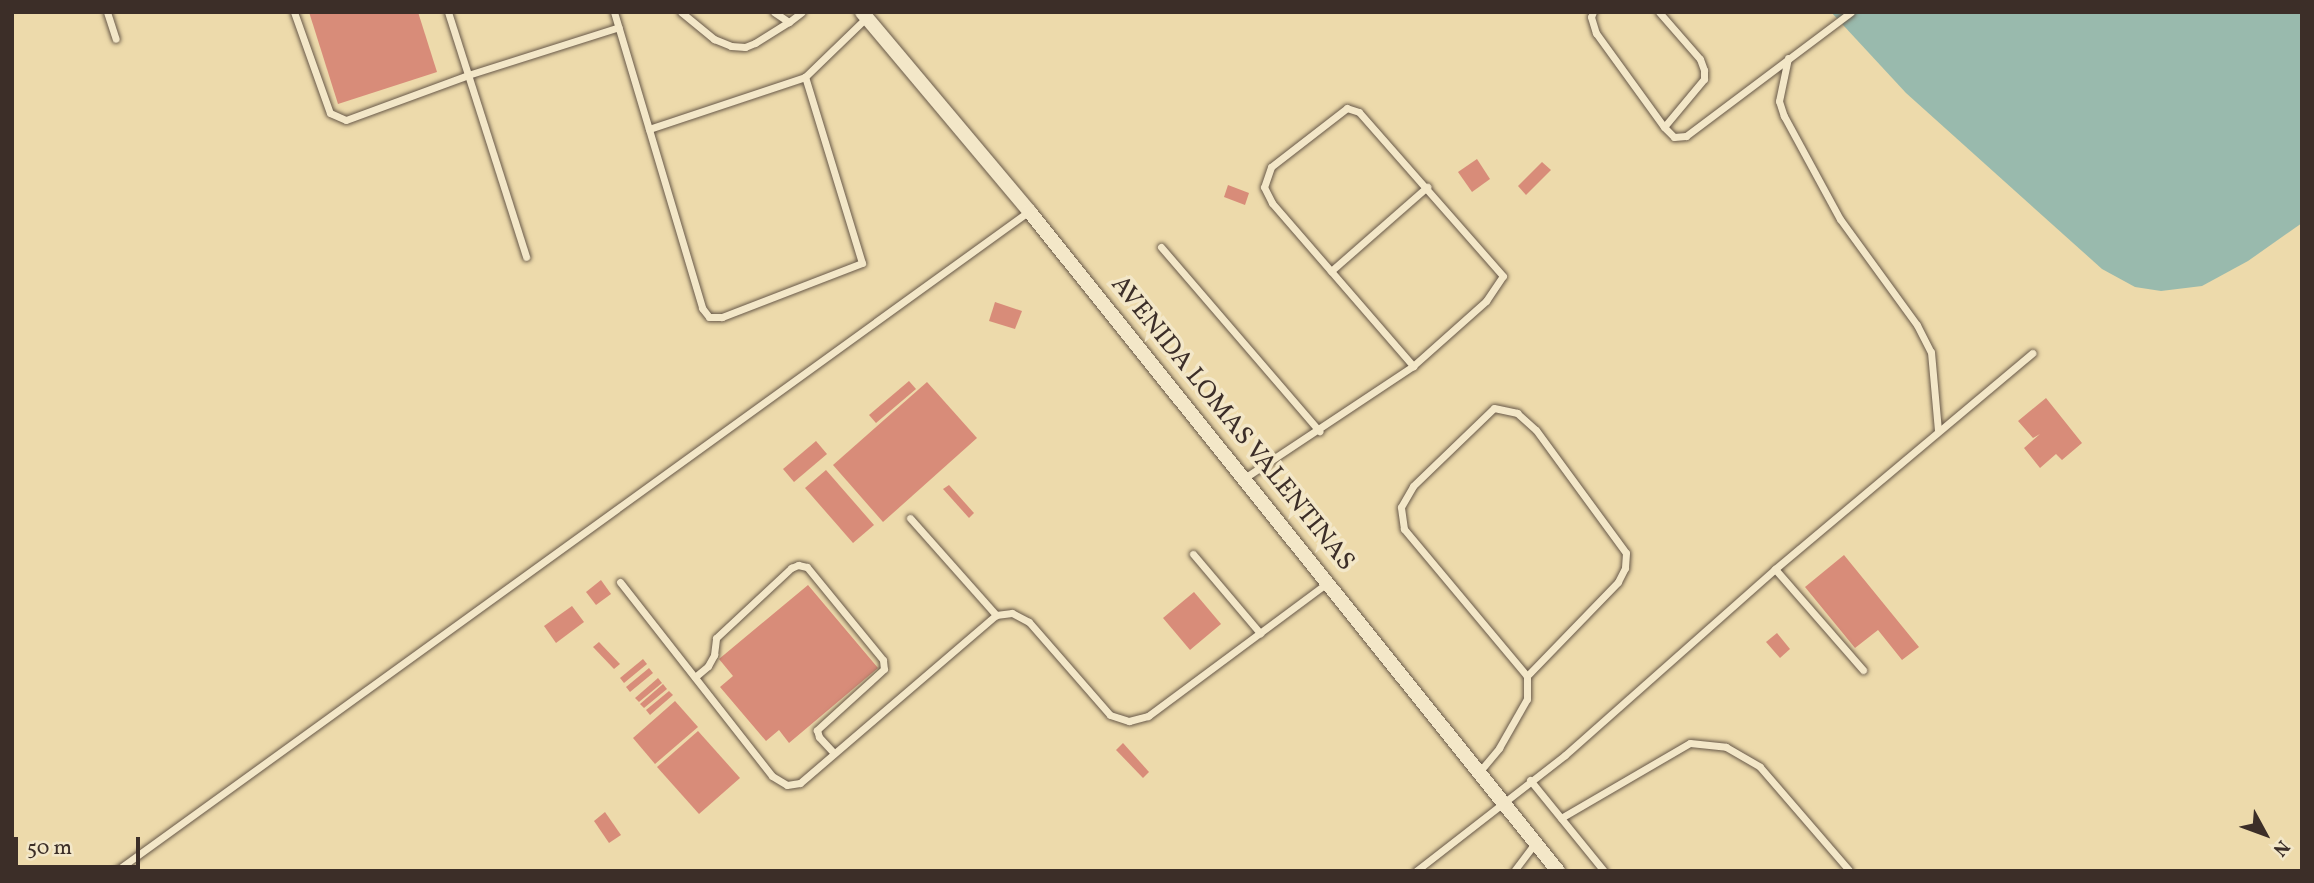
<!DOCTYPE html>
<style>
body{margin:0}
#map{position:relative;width:2314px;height:883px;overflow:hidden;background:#eddaab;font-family:Vollkorn,serif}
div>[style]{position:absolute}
.water>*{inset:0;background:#99baad}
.building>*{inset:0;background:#d88c79}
.roads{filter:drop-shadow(0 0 2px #685949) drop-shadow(0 0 2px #685949)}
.lane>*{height:7px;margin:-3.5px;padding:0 3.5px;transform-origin:3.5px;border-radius:3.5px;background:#f3e7c8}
.street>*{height:14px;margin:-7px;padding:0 7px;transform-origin:7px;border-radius:7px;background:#f3e7c8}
span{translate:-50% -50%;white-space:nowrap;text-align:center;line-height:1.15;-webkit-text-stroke:7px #f3e7c8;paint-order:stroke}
.street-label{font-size:26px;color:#3c2e28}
.frame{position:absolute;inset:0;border:14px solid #3c2e28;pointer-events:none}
.north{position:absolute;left:2230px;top:799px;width:70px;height:70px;-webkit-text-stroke:5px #f3e7c8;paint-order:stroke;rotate:131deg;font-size:19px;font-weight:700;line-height:28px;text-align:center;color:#3c2e28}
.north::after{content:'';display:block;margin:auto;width:24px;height:32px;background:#3c2e28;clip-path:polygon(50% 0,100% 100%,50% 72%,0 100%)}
.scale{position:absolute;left:14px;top:837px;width:126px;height:32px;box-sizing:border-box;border:4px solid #3c2e28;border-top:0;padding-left:9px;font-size:21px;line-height:24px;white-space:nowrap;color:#3c2e28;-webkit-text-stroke:5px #f3e7c8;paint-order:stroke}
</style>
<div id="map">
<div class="water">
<div style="clip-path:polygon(1831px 12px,2302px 12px,2302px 223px,2248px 261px,2202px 286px,2161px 291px,2135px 287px,2102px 269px,1906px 93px)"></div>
</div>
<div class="building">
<div style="clip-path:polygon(309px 12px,418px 12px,437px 72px,338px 104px)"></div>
<div style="clip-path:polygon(1477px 159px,1490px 179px,1472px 192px,1458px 172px)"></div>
<div style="clip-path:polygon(1542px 162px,1551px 170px,1526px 195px,1518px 186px)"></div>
<div style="clip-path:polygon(1228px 185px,1249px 193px,1245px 205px,1224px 197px)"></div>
<div style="clip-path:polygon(995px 302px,1022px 311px,1015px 329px,989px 321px)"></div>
<div style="clip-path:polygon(909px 381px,916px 389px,876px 423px,869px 415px)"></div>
<div style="clip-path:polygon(927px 382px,977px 438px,883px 522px,833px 465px)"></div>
<div style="clip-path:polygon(2046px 398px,2082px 443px,2062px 460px,2056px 454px,2040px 468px,2024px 448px,2040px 434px,2033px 438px,2018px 421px)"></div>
<div style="clip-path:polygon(816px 441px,827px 454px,794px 482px,783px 469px)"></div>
<div style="clip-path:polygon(826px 470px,874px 525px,853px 543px,805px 488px)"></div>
<div style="clip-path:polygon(949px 485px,974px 513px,969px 518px,943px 489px)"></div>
<div style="clip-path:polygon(1844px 555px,1919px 647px,1902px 660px,1878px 630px,1855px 648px,1805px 587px)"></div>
<div style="clip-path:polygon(601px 580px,611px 594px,596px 605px,586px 592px)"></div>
<div style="clip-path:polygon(808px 585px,878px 668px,789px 743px,779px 730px,766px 741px,720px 687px,733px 676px,719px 659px)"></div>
<div style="clip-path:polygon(1194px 592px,1221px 624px,1190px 650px,1163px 618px)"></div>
<div style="clip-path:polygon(572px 606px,584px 622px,556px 643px,544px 626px)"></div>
<div style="clip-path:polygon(1777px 633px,1790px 649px,1780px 658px,1766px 642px)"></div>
<div style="clip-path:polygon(599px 642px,620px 664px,614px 669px,593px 647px)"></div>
<div style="clip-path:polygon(643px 659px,647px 664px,624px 683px,620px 678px)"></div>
<div style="clip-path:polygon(649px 668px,653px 673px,630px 692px,626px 687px)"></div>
<div style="clip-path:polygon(658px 678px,662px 683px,639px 702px,635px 698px)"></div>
<div style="clip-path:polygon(663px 684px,667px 689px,644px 708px,640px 704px)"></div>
<div style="clip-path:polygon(669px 691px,673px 695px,650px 715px,646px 710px)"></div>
<div style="clip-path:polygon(675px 701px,698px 727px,655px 764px,633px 738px)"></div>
<div style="clip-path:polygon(698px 731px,740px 778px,699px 814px,657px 767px)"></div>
<div style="clip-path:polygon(1123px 743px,1149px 772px,1143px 778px,1116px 750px)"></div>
<div style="clip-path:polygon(605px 812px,621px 835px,609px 843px,594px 821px)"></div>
</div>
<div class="roads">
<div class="lane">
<div style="left:107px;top:12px;width:28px;rotate:72deg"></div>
<div style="left:294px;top:12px;width:107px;rotate:70.4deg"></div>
<div style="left:330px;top:113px;width:17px;rotate:24deg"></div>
<div style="left:346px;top:120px;width:130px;rotate:-20.2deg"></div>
<div style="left:468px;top:75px;width:158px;rotate:-17.6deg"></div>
<div style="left:448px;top:12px;width:257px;rotate:72.3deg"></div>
<div style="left:614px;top:12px;width:309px;rotate:73.4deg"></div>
<div style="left:702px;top:308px;width:11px;rotate:52deg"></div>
<div style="left:709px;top:317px;width:13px"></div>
<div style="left:722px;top:317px;width:150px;rotate:-21.1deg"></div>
<div style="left:862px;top:263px;width:195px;rotate:-107deg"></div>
<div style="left:805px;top:77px;width:86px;rotate:-44.1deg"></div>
<div style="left:681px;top:12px;width:43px;rotate:39.3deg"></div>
<div style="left:714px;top:39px;width:18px;rotate:22deg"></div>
<div style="left:731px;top:46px;width:14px;rotate:4deg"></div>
<div style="left:745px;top:47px;width:11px;rotate:-22deg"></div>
<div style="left:755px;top:43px;width:40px;rotate:-32deg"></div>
<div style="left:774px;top:12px;width:18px;rotate:34deg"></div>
<div style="left:789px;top:22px;width:16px;rotate:-38deg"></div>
<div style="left:1593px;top:12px;width:5px;rotate:112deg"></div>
<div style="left:1591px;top:17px;width:17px;rotate:73deg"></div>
<div style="left:1596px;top:33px;width:116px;rotate:54.1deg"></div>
<div style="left:1659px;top:12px;width:62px;rotate:48.9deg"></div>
<div style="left:1700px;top:59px;width:12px;rotate:70deg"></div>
<div style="left:1704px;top:70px;width:9px;rotate:90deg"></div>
<div style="left:1704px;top:79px;width:62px;rotate:129.8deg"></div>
<div style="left:1664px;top:127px;width:14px;rotate:45deg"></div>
<div style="left:1674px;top:137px;width:12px;rotate:-5deg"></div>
<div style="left:1686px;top:136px;width:206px;rotate:-36.9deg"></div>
<div style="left:1788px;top:58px;width:44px;rotate:101.8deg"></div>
<div style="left:1779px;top:101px;width:16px;rotate:72deg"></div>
<div style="left:1784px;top:116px;width:117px;rotate:61.5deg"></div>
<div style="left:1840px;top:219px;width:131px;rotate:54deg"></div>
<div style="left:1917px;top:325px;width:30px;rotate:63deg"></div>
<div style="left:1931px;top:352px;width:79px;rotate:84.9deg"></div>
<div style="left:649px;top:129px;width:164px;rotate:-18.4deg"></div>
<div style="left:1161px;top:247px;width:243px;rotate:49.3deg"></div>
<div style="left:1331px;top:271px;width:128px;rotate:-41.2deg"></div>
<div style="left:1243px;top:479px;width:204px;rotate:-33.6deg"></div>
<div style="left:1413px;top:366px;width:98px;rotate:-41.7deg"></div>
<div style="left:1486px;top:301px;width:30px;rotate:-56deg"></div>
<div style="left:1503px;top:276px;width:218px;rotate:-131.3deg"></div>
<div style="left:1359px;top:112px;width:13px;rotate:-162deg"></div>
<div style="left:1347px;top:108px;width:96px;rotate:142.2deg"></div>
<div style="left:1271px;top:167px;width:21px;rotate:109deg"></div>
<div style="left:1264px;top:187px;width:18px;rotate:63deg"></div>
<div style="left:1272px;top:203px;width:216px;rotate:49.1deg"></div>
<div style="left:910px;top:518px;width:130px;rotate:48.4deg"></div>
<div style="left:1193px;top:554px;width:104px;rotate:49.7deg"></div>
<div style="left:1775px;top:569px;width:134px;rotate:48.9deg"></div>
<div style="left:620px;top:582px;width:246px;rotate:51.9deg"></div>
<div style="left:772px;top:776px;width:17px;rotate:31deg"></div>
<div style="left:787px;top:785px;width:13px;rotate:-9deg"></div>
<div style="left:800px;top:783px;width:258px;rotate:-40.6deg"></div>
<div style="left:996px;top:615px;width:16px;rotate:-7deg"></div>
<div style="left:1012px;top:613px;width:19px;rotate:28deg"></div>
<div style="left:1029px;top:622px;width:123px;rotate:48.9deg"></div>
<div style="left:1110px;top:715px;width:20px;rotate:18deg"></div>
<div style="left:1129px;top:721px;width:20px;rotate:-15deg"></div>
<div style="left:1148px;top:716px;width:223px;rotate:-36.6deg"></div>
<div style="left:695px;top:677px;width:17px;rotate:-40deg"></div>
<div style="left:708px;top:666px;width:13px;rotate:-61deg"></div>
<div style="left:714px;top:655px;width:17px;rotate:-83deg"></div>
<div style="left:716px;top:638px;width:103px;rotate:-43deg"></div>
<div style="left:791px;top:568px;width:8px;rotate:-23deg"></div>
<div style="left:798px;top:565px;width:9px;rotate:13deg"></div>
<div style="left:807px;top:567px;width:120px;rotate:50.7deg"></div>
<div style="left:883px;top:660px;width:9px;rotate:84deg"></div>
<div style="left:884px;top:669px;width:91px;rotate:137.7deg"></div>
<div style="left:817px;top:730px;width:7px;rotate:74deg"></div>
<div style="left:819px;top:737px;width:22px;rotate:47deg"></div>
<div style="left:1480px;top:771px;width:30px;rotate:-50deg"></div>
<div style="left:1499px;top:748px;width:56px;rotate:-60.3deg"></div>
<div style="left:1527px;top:699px;width:23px;rotate:-90deg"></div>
<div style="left:1527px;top:676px;width:192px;rotate:-129.9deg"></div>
<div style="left:1404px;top:529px;width:22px;rotate:-98deg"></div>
<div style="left:1401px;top:507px;width:24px;rotate:-60deg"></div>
<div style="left:1413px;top:486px;width:112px;rotate:-43.9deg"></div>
<div style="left:1494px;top:408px;width:24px;rotate:12deg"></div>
<div style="left:1517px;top:413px;width:25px;rotate:42deg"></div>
<div style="left:1536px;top:430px;width:152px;rotate:53.8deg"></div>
<div style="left:1626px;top:553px;width:15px;rotate:94deg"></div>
<div style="left:1625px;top:568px;width:16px;rotate:117deg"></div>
<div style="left:1618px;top:582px;width:131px;rotate:134.1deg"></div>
<div style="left:1530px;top:780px;width:117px;rotate:50.9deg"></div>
<div style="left:1561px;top:818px;width:149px;rotate:-30.2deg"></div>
<div style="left:1690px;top:743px;width:36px;rotate:6deg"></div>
<div style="left:1726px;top:747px;width:39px;rotate:30deg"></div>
<div style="left:1760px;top:767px;width:136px;rotate:49.2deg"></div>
<div style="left:116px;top:871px;width:1127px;rotate:-35.86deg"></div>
<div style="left:1416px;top:871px;width:189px;rotate:-37.9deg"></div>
<div style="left:1565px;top:755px;width:281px;rotate:-41.5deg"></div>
<div style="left:1775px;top:569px;width:336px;rotate:-40deg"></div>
<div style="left:1514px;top:871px;width:35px;rotate:-53deg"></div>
</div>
<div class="street">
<div style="left:862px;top:12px;width:260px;rotate:50deg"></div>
<div style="left:1029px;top:211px;width:846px;rotate:51.29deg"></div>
</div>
</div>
<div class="street-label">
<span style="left:1232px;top:424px;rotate:51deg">AVENIDA LOMAS VALENTINAS</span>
</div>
<div class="frame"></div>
<div class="north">N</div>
<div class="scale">50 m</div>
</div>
